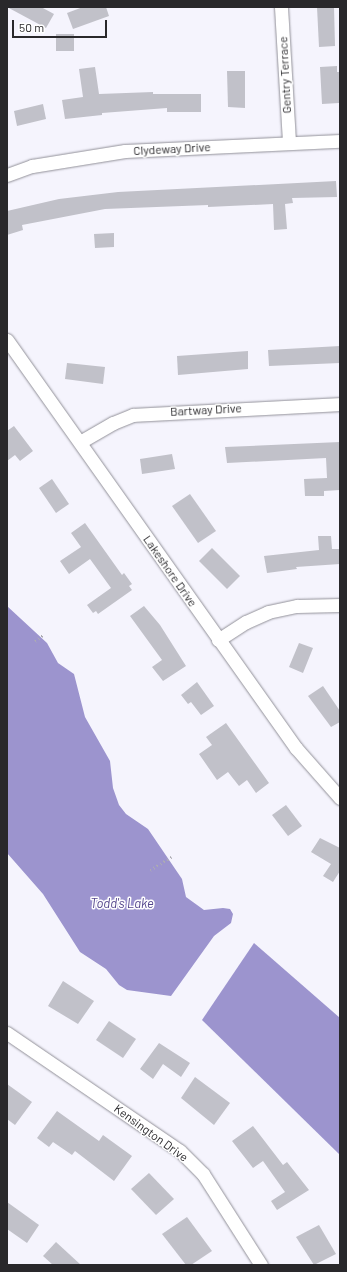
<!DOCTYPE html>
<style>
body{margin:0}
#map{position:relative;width:347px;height:1272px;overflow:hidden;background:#f5f4fd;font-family:Barlow,sans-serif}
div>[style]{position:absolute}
.water>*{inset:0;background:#9c94ce}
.building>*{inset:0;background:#c1c1c9}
.path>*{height:2.5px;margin-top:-1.25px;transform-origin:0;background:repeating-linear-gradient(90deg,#acabb2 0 1px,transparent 0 4px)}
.roads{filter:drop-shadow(0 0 1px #929199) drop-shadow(0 0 1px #929199)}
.minor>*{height:13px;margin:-6.5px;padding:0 6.5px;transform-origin:6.5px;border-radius:6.5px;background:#fff}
span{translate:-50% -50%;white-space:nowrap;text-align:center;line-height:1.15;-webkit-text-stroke:3px #fff;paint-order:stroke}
.street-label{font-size:12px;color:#29282b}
.water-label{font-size:13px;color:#53458c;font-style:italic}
.frame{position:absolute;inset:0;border:8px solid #29282b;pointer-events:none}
.scale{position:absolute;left:12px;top:20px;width:95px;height:18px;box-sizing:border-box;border:2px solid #29282b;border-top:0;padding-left:5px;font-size:12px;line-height:14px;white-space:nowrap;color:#29282b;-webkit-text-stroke:3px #fff;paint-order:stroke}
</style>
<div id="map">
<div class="water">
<div style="clip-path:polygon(7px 606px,47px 643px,58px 663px,74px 674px,85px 717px,110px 761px,113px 788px,119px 805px,126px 814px,148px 829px,182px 879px,186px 897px,204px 910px,223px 908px,230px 909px,233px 914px,231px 923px,214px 936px,171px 996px,127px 990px,119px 985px,106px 969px,80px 952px,43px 894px,7px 853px)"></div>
<div style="clip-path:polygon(254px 943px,340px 1018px,340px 1155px,202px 1020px)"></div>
</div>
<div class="building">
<div style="clip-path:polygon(7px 7px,41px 7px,54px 14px,46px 28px)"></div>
<div style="clip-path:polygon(83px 7px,106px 7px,109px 16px,73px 29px,67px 13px)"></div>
<div style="clip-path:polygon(317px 7px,334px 7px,335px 46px,319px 47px)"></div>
<div style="clip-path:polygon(56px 34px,74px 34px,74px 51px,56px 51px)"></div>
<div style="clip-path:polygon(337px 66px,337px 72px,340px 72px,339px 103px,322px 104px,320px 67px)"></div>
<div style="clip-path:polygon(95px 67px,99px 94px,153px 92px,153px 94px,201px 94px,201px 112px,167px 112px,167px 108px,102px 113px,102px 115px,65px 119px,62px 100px,83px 97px,79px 69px)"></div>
<div style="clip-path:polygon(227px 71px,245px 71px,245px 108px,228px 107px)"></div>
<div style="clip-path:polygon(43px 104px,46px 119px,17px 126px,14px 111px)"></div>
<div style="clip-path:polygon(336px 181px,337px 197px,292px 198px,293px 203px,285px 204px,287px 229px,274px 230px,273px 204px,208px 207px,208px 205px,105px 209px,22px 225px,23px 230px,7px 235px,7px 211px,59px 199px,118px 192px)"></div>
<div style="clip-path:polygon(114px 233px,114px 247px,95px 248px,94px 234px)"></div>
<div style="clip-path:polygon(340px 346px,340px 363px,269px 366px,268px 350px)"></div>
<div style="clip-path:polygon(248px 351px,248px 369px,178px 375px,177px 356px)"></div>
<div style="clip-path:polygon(67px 363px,105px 367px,103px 384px,65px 379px)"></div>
<div style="clip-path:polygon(14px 426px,33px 451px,20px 461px,15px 455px,7px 461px,7px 431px)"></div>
<div style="clip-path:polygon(340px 442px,340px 490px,324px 491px,324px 496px,305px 496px,304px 479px,327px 478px,326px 458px,227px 463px,225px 447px)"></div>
<div style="clip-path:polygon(172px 454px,175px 469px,142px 474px,140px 459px)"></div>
<div style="clip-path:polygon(52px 479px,69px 504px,56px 513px,39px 488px)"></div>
<div style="clip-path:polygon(190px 494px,216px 531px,198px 543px,172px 506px)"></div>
<div style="clip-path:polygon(85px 523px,122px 575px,124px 573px,132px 584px,129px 586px,132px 590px,98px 614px,96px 611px,93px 613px,87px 605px,111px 588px,90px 559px,69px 574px,60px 561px,81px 547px,71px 533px)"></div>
<div style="clip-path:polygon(318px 536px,331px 536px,332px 549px,340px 549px,340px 564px,296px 567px,297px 569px,267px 573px,264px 556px,319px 550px)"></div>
<div style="clip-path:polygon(212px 548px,240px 576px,227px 589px,199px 561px)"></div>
<div style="clip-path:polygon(144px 606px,160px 625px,186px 666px,163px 681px,152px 667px,162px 660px,130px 616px)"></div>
<div style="clip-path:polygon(299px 643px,313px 648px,303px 673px,289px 667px)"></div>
<div style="clip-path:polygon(197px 682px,214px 706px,201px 715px,191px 702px,188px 704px,181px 695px)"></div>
<div style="clip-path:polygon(323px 686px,340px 711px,340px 722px,331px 727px,308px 696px)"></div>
<div style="clip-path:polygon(226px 723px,269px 783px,256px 793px,247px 780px,239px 786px,228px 772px,217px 780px,199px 754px,212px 745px,206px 737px)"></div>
<div style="clip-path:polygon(286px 805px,302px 826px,288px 836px,272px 815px)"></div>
<div style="clip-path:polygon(320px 838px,340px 848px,340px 871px,333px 882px,323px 876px,331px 864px,311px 852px)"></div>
<div style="clip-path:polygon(63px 981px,94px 1001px,78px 1024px,48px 1006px)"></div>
<div style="clip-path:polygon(109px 1021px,136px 1039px,123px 1058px,96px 1040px)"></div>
<div style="clip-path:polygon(159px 1043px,190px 1063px,181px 1077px,163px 1064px,153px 1079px,140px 1069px)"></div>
<div style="clip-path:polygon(195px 1077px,230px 1103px,214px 1125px,181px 1098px)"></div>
<div style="clip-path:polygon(7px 1084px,32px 1102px,15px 1125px,7px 1119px)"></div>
<div style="clip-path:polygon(57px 1111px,99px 1141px,103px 1135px,132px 1156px,114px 1181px,75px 1151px,72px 1155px,53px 1142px,49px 1147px,37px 1138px)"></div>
<div style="clip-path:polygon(253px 1126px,283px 1165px,287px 1162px,309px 1190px,277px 1210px,271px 1201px,285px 1192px,263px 1161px,253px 1168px,232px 1141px)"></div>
<div style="clip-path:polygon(149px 1173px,174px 1199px,156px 1215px,131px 1189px)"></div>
<div style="clip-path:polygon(7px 1202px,39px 1225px,27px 1243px,7px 1229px)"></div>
<div style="clip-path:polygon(187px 1217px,212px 1251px,191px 1265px,186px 1265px,162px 1234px)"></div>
<div style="clip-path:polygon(319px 1225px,336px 1254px,314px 1265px,296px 1237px)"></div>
<div style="clip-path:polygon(56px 1242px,81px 1265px,53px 1265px,43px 1256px)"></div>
</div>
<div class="path">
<div style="left:35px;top:641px;width:11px;rotate:-38deg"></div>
<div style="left:150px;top:870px;width:25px;rotate:-32deg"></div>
</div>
<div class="roads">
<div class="minor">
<div style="left:281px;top:7px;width:136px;rotate:86.6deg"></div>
<div style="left:7px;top:175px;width:27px;rotate:-20deg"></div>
<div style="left:32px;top:166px;width:94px;rotate:-9.2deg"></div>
<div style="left:125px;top:151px;width:215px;rotate:-2.7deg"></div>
<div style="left:7px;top:340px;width:500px;rotate:54.7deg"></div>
<div style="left:296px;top:748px;width:67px;rotate:48.7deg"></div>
<div style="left:80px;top:442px;width:38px;rotate:-30deg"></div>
<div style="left:113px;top:423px;width:22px;rotate:-22deg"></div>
<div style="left:133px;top:415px;width:207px;rotate:-3deg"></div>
<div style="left:218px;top:640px;width:33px;rotate:-33deg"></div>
<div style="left:246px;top:622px;width:24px;rotate:-24deg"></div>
<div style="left:268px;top:612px;width:30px;rotate:-12deg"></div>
<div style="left:297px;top:606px;width:43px;rotate:-1.3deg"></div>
<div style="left:7px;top:1033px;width:209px;rotate:34.3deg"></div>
<div style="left:180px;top:1151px;width:33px;rotate:45deg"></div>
<div style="left:203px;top:1174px;width:108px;rotate:57.5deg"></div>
</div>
</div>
<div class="street-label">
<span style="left:285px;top:75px;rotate:-93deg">Gentry Terrace</span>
<span style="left:172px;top:149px;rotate:-3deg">Clydeway Drive</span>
<span style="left:206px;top:410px;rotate:-3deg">Bartway Drive</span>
<span style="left:170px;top:571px;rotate:55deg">Lakeshore Drive</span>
<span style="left:151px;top:1133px;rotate:36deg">Kensington Drive</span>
</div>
<div class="water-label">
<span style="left:122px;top:903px">Todd's Lake</span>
</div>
<div class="frame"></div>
<div class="scale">50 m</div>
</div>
